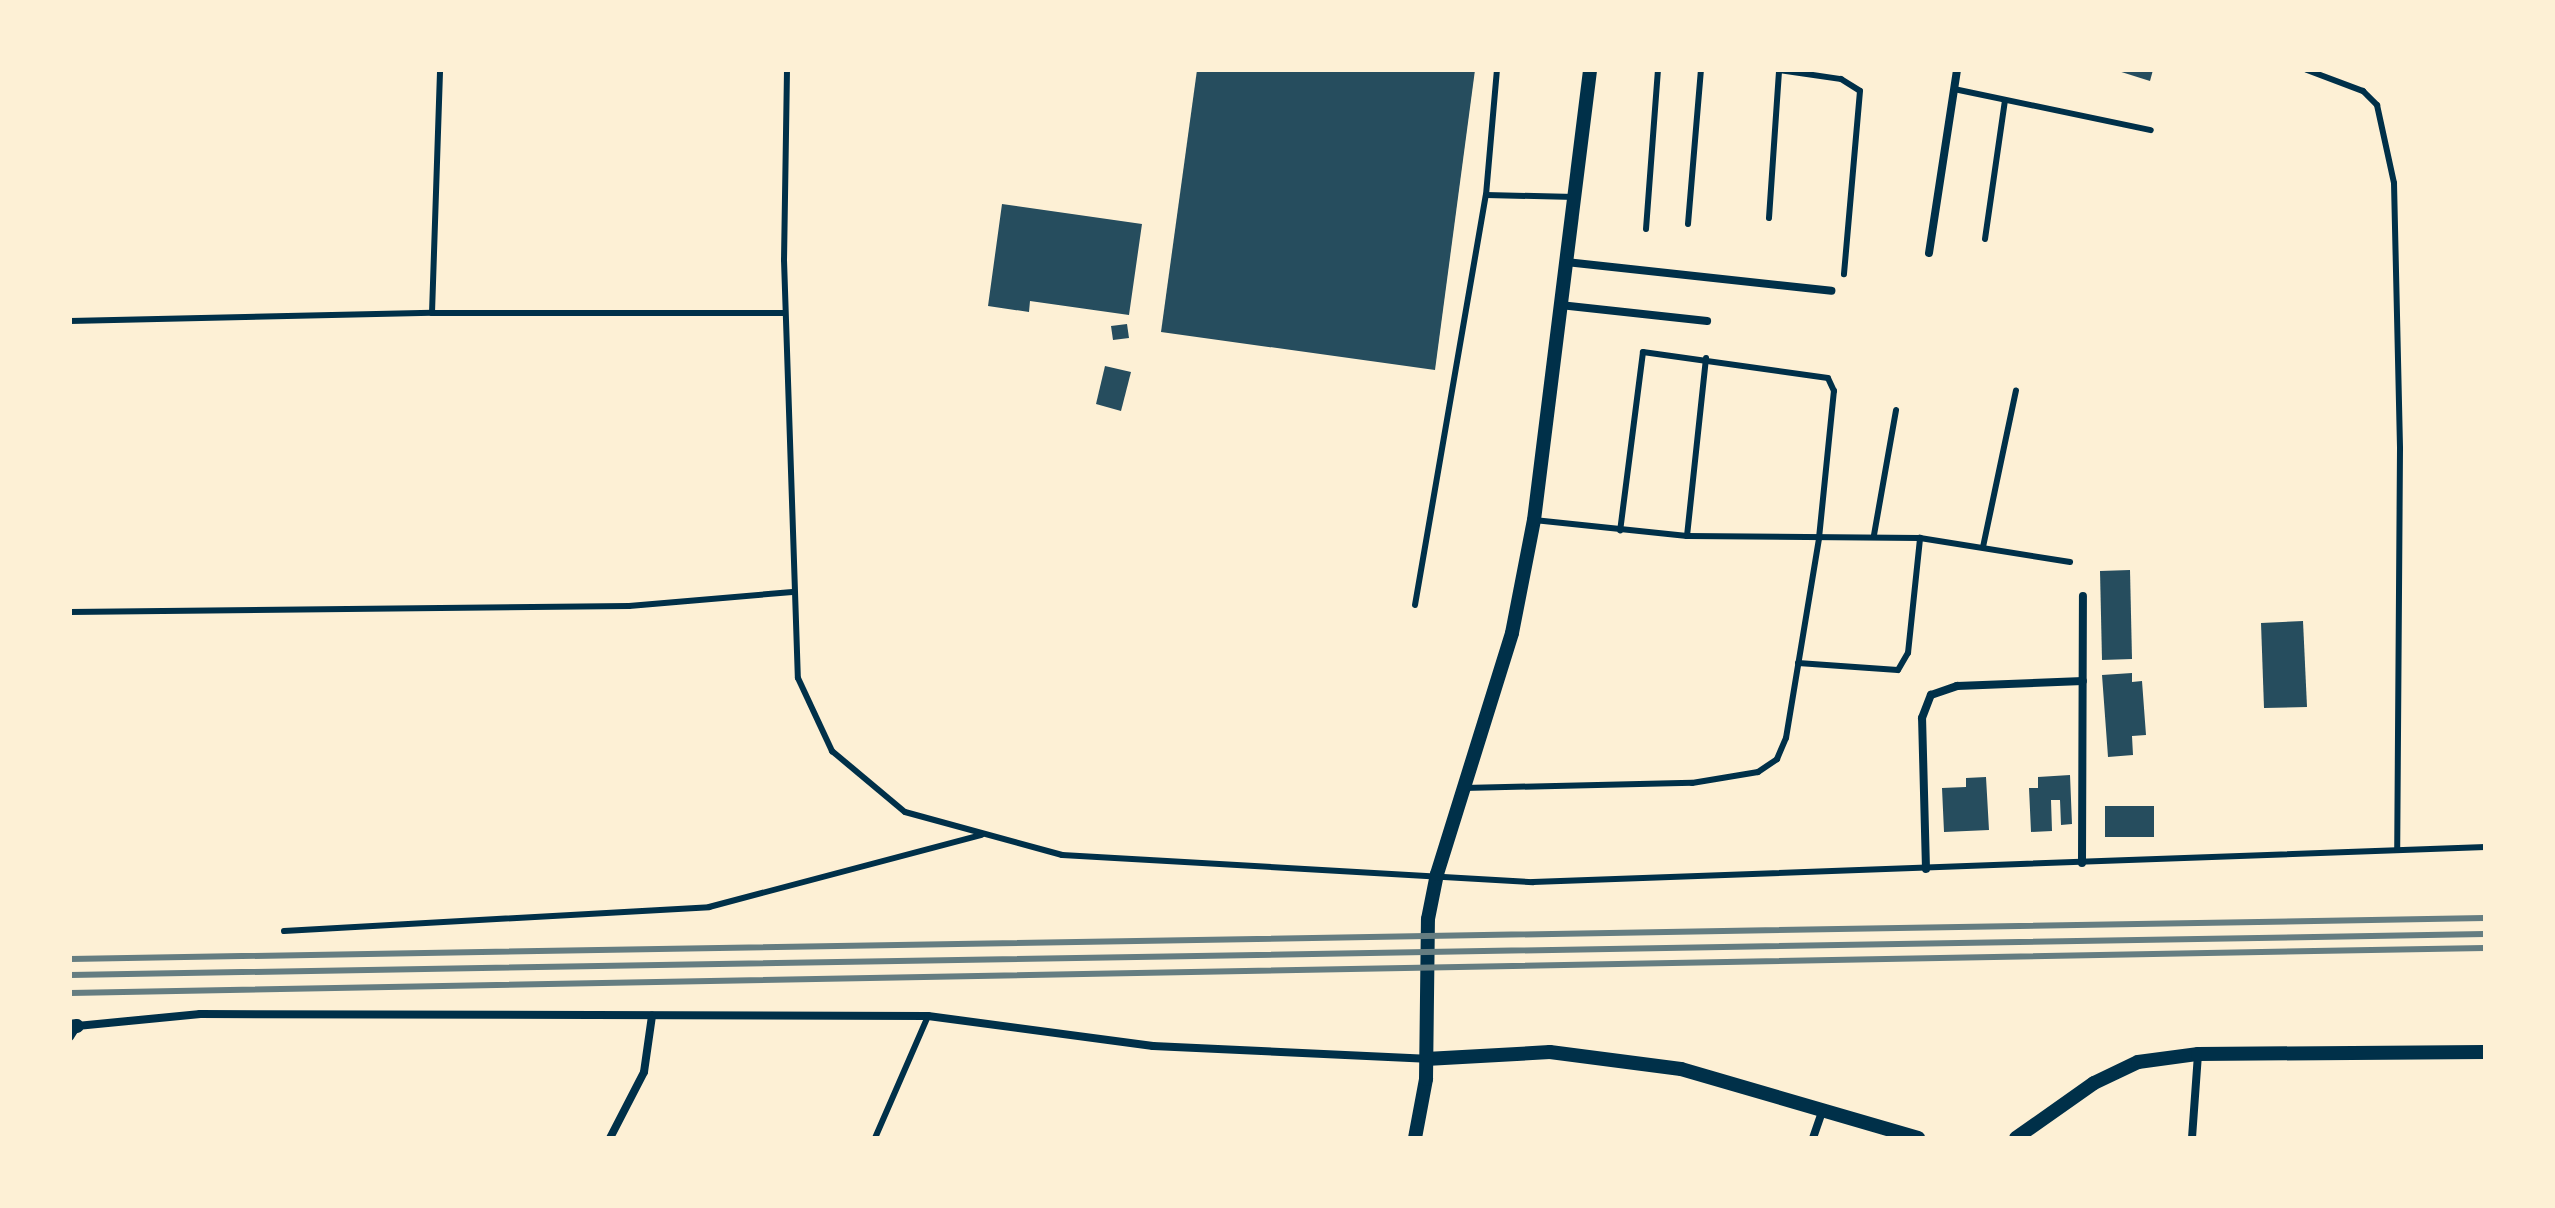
<!DOCTYPE html>
<style>
body{margin:0}
#map{position:relative;width:2555px;height:1208px;overflow:hidden;background:#fdf0d5;font-family:Manrope,sans-serif}
div>[style]{position:absolute}
.building>*{inset:0;background:#264d5e}
.service>*{height:6px;margin:-3px;padding:0 3px;transform-origin:3px;border-radius:3px;background:#003049}
.minor>*{height:8px;margin:-4px;padding:0 4px;transform-origin:4px;border-radius:4px;background:#003049}
.tertiary>*{height:14px;margin:-7px;padding:0 7px;transform-origin:7px;border-radius:7px;background:#003049}
.rail>*{height:6px;margin:-3px;padding:0 3px;transform-origin:3px;border-radius:3px;background:#657d81}
span{translate:-50% -50%;white-space:nowrap;text-align:center;line-height:1.15;-webkit-text-stroke:7px #fdf0d5;paint-order:stroke}
.frame{position:absolute;inset:0;border:72px solid #fdf0d5;pointer-events:none}
</style>
<div id="map">
<div class="building">
<div style="clip-path:polygon(1197px 70px,1475px 70px,1435px 370px,1161px 332px)"></div>
<div style="clip-path:polygon(2115px 70px,2153px 70px,2150px 81px)"></div>
<div style="clip-path:polygon(1002px 204px,1142px 224px,1129px 315px,1030px 301px,1029px 312px,988px 306px)"></div>
<div style="clip-path:polygon(1127px 324px,1129px 338px,1113px 340px,1111px 326px)"></div>
<div style="clip-path:polygon(1105px 366px,1131px 372px,1121px 411px,1096px 404px)"></div>
<div style="clip-path:polygon(2130px 570px,2132px 659px,2102px 660px,2100px 571px)"></div>
<div style="clip-path:polygon(2303px 621px,2307px 707px,2264px 708px,2261px 623px)"></div>
<div style="clip-path:polygon(2132px 673px,2132px 682px,2142px 681px,2146px 735px,2132px 736px,2133px 755px,2108px 757px,2102px 675px)"></div>
<div style="clip-path:polygon(2070px 775px,2072px 824px,2061px 825px,2060px 800px,2051px 800px,2052px 831px,2031px 832px,2029px 788px,2038px 788px,2038px 777px)"></div>
<div style="clip-path:polygon(1986px 777px,1989px 830px,1944px 832px,1942px 788px,1966px 787px,1966px 778px)"></div>
<div style="clip-path:polygon(2105px 806px,2154px 806px,2154px 837px,2105px 837px)"></div>
</div>
<div class="service">
<div style="left:787px;top:70px;width:190px;rotate:90.9deg"></div>
<div style="left:784px;top:260px;width:418px;rotate:88.1deg"></div>
<div style="left:798px;top:678px;width:81px;rotate:65deg"></div>
<div style="left:832px;top:751px;width:95px;rotate:39.9deg"></div>
<div style="left:905px;top:812px;width:163px;rotate:15.3deg"></div>
<div style="left:1062px;top:855px;width:472px;rotate:3.3deg"></div>
<div style="left:1533px;top:882px;width:953px;rotate:-2.11deg"></div>
<div style="left:1779px;top:70px;width:63px;rotate:8.3deg"></div>
<div style="left:1841px;top:79px;width:22px;rotate:32deg"></div>
<div style="left:1860px;top:91px;width:184px;rotate:95deg"></div>
<div style="left:2307px;top:70px;width:60px;rotate:20.6deg"></div>
<div style="left:2363px;top:91px;width:20px;rotate:45deg"></div>
<div style="left:2377px;top:105px;width:80px;rotate:77.7deg"></div>
<div style="left:2394px;top:183px;width:266px;rotate:88.7deg"></div>
<div style="left:2400px;top:449px;width:401px;rotate:90.4deg"></div>
<div style="left:1954px;top:89px;width:201px;rotate:11.8deg"></div>
<div style="left:1486px;top:195px;width:89px;rotate:1.3deg"></div>
<div style="left:1769px;top:218px;width:148px;rotate:-86.1deg"></div>
<div style="left:1688px;top:224px;width:155px;rotate:-85.2deg"></div>
<div style="left:1646px;top:229px;width:159px;rotate:-85.7deg"></div>
<div style="left:1985px;top:239px;width:140px;rotate:-81.8deg"></div>
<div style="left:432px;top:313px;width:353px"></div>
<div style="left:70px;top:321px;width:362px;rotate:-1.3deg"></div>
<div style="left:432px;top:313px;width:243px;rotate:-88.1deg"></div>
<div style="left:1534px;top:520px;width:154px;rotate:6deg"></div>
<div style="left:1687px;top:536px;width:233px;rotate:0.5deg"></div>
<div style="left:1920px;top:538px;width:152px;rotate:9.1deg"></div>
<div style="left:1874px;top:535px;width:127px;rotate:-80deg"></div>
<div style="left:1687px;top:536px;width:179px;rotate:-83.9deg"></div>
<div style="left:1983px;top:547px;width:160px;rotate:-78.1deg"></div>
<div style="left:1415px;top:605px;width:416px;rotate:-80.2deg"></div>
<div style="left:1486px;top:195px;width:125px;rotate:-85deg"></div>
<div style="left:70px;top:612px;width:559px;rotate:-0.61deg"></div>
<div style="left:629px;top:606px;width:164px;rotate:-4.9deg"></div>
<div style="left:1798px;top:663px;width:100px;rotate:4deg"></div>
<div style="left:1898px;top:670px;width:20px;rotate:-60deg"></div>
<div style="left:1908px;top:653px;width:116px;rotate:-84deg"></div>
<div style="left:1464px;top:788px;width:228px;rotate:-1.3deg"></div>
<div style="left:1692px;top:783px;width:67px;rotate:-9.5deg"></div>
<div style="left:1758px;top:772px;width:23px;rotate:-34deg"></div>
<div style="left:1777px;top:759px;width:23px;rotate:-67deg"></div>
<div style="left:1786px;top:738px;width:203px;rotate:-80.6deg"></div>
<div style="left:1819px;top:538px;width:148px;rotate:-84.2deg"></div>
<div style="left:1834px;top:391px;width:14px;rotate:-115deg"></div>
<div style="left:1828px;top:378px;width:187px;rotate:-172deg"></div>
<div style="left:1643px;top:352px;width:180px;rotate:97.3deg"></div>
<div style="left:284px;top:931px;width:426px;rotate:-3.2deg"></div>
<div style="left:709px;top:907px;width:282px;rotate:-14.8deg"></div>
<div style="left:875px;top:1138px;width:133px;rotate:-66.5deg"></div>
</div>
<div class="minor">
<div style="left:1929px;top:253px;width:185px;rotate:-81.3deg"></div>
<div style="left:1566px;top:262px;width:267px;rotate:6.2deg"></div>
<div style="left:1560px;top:305px;width:148px;rotate:6.2deg"></div>
<div style="left:2082px;top:863px;width:267px;rotate:-89.8deg"></div>
<div style="left:1926px;top:869px;width:151px;rotate:-91.5deg"></div>
<div style="left:1922px;top:718px;width:25px;rotate:-69deg"></div>
<div style="left:1931px;top:695px;width:28px;rotate:-19deg"></div>
<div style="left:1957px;top:686px;width:126px;rotate:-2.3deg"></div>
<div style="left:70px;top:1037px;width:13px;rotate:-58deg"></div>
<div style="left:77px;top:1026px;width:124px;rotate:-5.6deg"></div>
<div style="left:200px;top:1014px;width:728px;rotate:0.16deg"></div>
<div style="left:928px;top:1016px;width:227px;rotate:7.6deg"></div>
<div style="left:1153px;top:1046px;width:273px;rotate:2.7deg"></div>
<div style="left:610px;top:1138px;width:74px;rotate:-62.7deg"></div>
<div style="left:644px;top:1072px;width:57px;rotate:-81.9deg"></div>
<div style="left:1813px;top:1138px;width:28px;rotate:-71deg"></div>
<div style="left:2192px;top:1138px;width:84px;rotate:-85.9deg"></div>
</div>
<div class="tertiary">
<div style="left:70px;top:1027px;width:7px;rotate:-8deg"></div>
<div style="left:1426px;top:1059px;width:124px;rotate:-3.2deg"></div>
<div style="left:1550px;top:1052px;width:132px;rotate:7.4deg"></div>
<div style="left:1681px;top:1069px;width:247px;rotate:16.2deg"></div>
<div style="left:1415px;top:1138px;width:60px;rotate:-79.4deg"></div>
<div style="left:1426px;top:1079px;width:160px;rotate:-89.3deg"></div>
<div style="left:1428px;top:919px;width:46px;rotate:-78.7deg"></div>
<div style="left:1437px;top:874px;width:252px;rotate:-72.7deg"></div>
<div style="left:1512px;top:633px;width:115px;rotate:-79deg"></div>
<div style="left:1534px;top:520px;width:453px;rotate:-82.9deg"></div>
<div style="left:2016px;top:1138px;width:95px;rotate:-35.2deg"></div>
<div style="left:2094px;top:1083px;width:49px;rotate:-25.5deg"></div>
<div style="left:2138px;top:1062px;width:61px;rotate:-7.6deg"></div>
<div style="left:2198px;top:1054px;width:287px;rotate:-0.4deg"></div>
</div>
<div class="rail">
<div style="left:70px;top:959px;width:2415px;rotate:-0.97deg"></div>
<div style="left:70px;top:975px;width:2415px;rotate:-0.97deg"></div>
<div style="left:70px;top:993px;width:2415px;rotate:-1.07deg"></div>
</div>
<div class="frame"></div>
</div>
